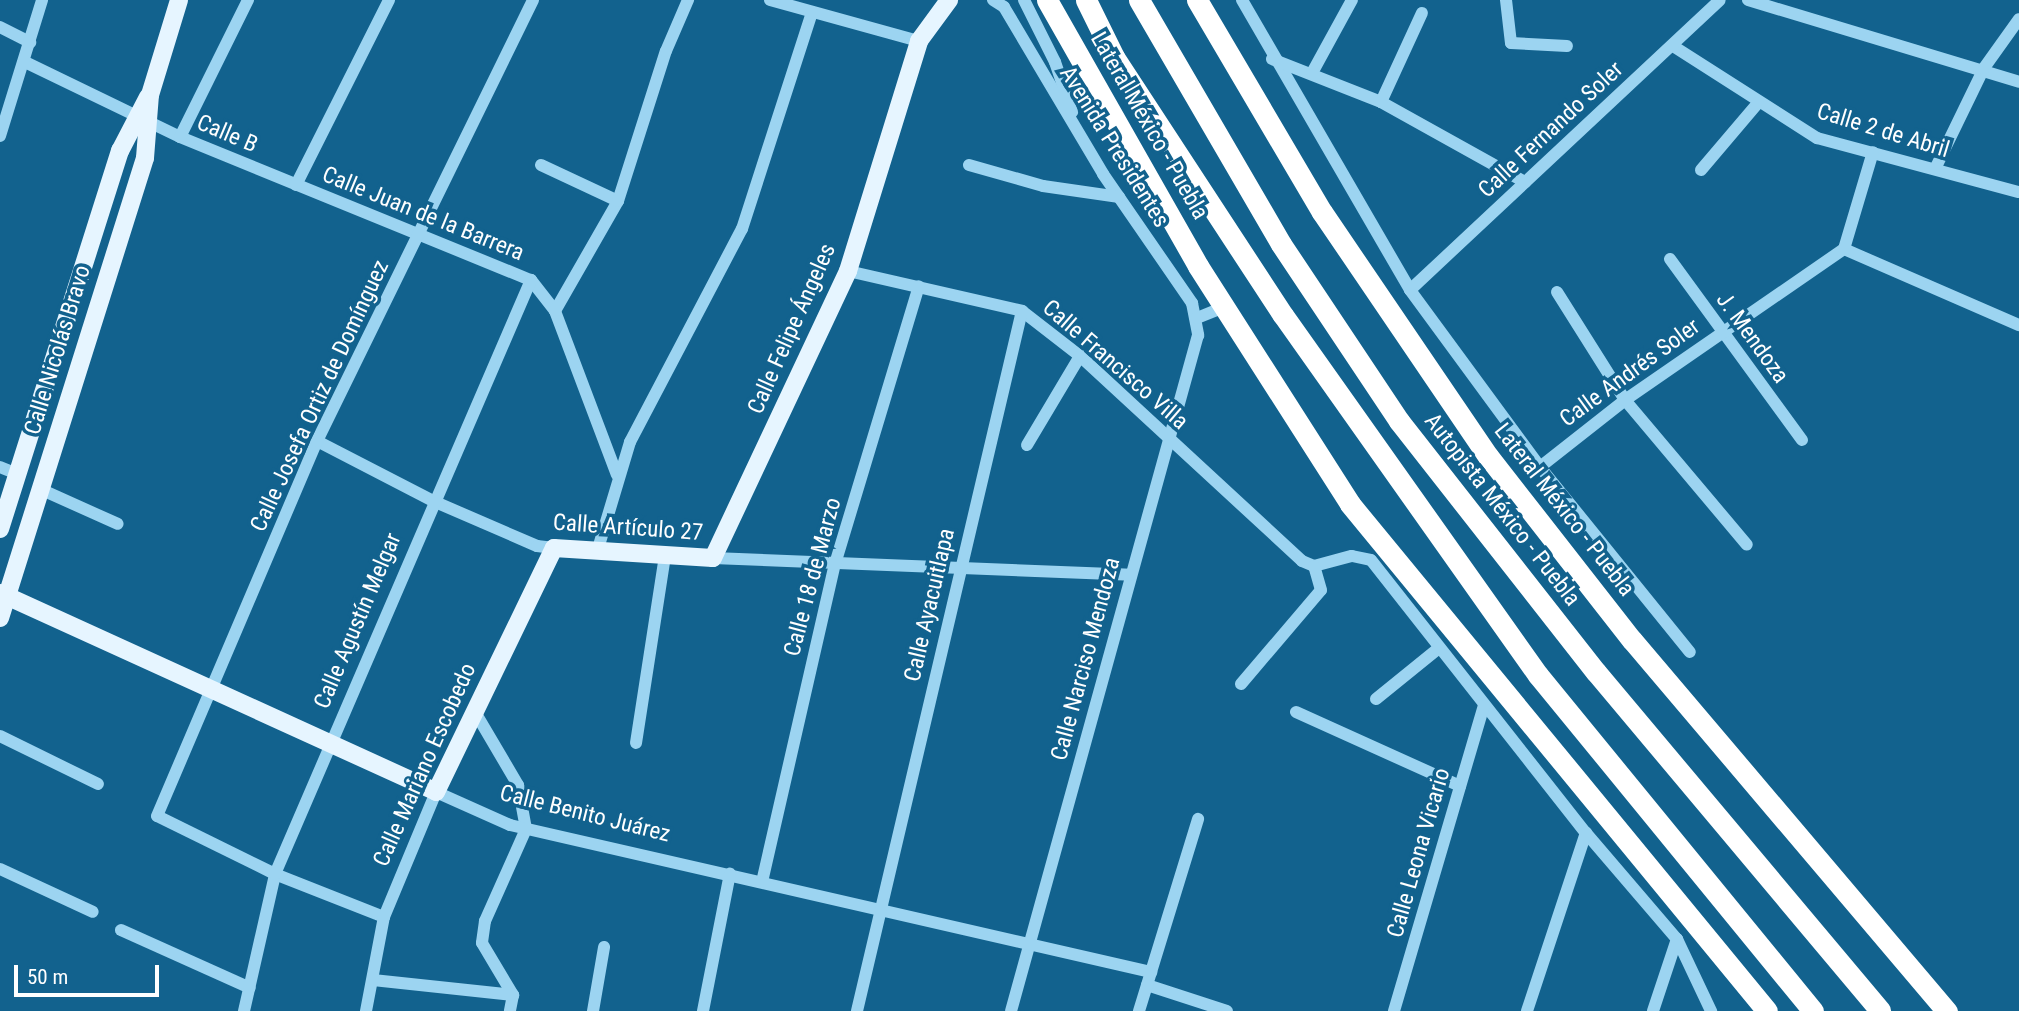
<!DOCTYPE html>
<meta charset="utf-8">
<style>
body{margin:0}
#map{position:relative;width:2019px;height:1011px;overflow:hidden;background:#12628e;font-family:"Roboto Condensed",sans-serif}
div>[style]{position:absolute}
.minor>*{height:12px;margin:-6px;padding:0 6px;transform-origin:6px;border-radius:6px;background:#9cd4f1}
.major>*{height:18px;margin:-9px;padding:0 9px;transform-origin:9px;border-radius:9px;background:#e6f5ff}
.highway>*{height:21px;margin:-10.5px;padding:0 10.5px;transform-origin:10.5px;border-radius:10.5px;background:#fff}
span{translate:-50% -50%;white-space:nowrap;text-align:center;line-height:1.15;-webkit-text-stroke:7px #12628e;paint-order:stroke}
.street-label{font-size:23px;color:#fff}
.scale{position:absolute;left:14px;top:965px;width:145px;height:32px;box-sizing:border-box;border:4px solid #fff;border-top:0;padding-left:9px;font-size:21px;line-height:24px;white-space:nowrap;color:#fff;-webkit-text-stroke:5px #12628e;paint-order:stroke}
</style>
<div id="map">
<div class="minor">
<div style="left:770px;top:0;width:155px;rotate:15.4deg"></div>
<div style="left:993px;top:0;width:13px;rotate:32deg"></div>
<div style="left:1004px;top:7px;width:194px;rotate:59.3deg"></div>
<div style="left:1103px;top:174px;width:157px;rotate:55.4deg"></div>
<div style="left:1192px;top:303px;width:33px;rotate:79deg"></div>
<div style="left:1198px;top:335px;width:701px;rotate:105.46deg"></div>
<div style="left:1024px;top:0;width:69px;rotate:63.4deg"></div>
<div style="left:1055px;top:62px;width:53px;rotate:71.2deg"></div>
<div style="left:1242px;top:0;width:335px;rotate:59.9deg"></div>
<div style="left:1410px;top:290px;width:220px;rotate:53.7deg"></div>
<div style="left:1540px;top:467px;width:238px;rotate:51deg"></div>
<div style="left:1506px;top:0;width:43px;rotate:83.4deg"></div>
<div style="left:1511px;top:43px;width:56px;rotate:3.1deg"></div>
<div style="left:1748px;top:0;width:283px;rotate:16.8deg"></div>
<div style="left:0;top:27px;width:34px;rotate:27deg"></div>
<div style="left:1673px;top:46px;width:171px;rotate:32.6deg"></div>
<div style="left:1817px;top:138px;width:209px;rotate:15deg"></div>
<div style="left:1272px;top:59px;width:117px;rotate:21.5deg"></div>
<div style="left:1381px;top:102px;width:165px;rotate:29.1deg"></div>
<div style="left:25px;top:62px;width:172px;rotate:25.8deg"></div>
<div style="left:180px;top:137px;width:379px;rotate:22.2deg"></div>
<div style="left:531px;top:280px;width:39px;rotate:52deg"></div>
<div style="left:555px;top:311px;width:175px;rotate:69.3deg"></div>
<div style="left:1312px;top:73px;width:83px;rotate:-61.3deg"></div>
<div style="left:1381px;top:102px;width:98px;rotate:-65.3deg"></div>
<div style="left:0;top:136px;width:142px;rotate:-72.8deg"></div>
<div style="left:180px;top:137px;width:153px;rotate:-63.6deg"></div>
<div style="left:541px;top:165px;width:85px;rotate:25.1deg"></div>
<div style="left:969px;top:165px;width:77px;rotate:15.8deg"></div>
<div style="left:1043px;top:186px;width:77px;rotate:8.2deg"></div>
<div style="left:1935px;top:169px;width:112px;rotate:-64.1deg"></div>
<div style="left:1984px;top:68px;width:60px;rotate:-54.5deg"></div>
<div style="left:1701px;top:170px;width:88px;rotate:-49.6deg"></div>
<div style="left:296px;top:185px;width:207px;rotate:-63.3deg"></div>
<div style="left:1844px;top:249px;width:191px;rotate:23.5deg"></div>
<div style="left:1670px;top:259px;width:224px;rotate:53.9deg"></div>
<div style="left:848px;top:271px;width:179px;rotate:12.9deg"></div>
<div style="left:1022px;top:311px;width:73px;rotate:37.8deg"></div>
<div style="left:1080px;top:356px;width:302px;rotate:42.7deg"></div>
<div style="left:1302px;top:561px;width:13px;rotate:23deg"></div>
<div style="left:1410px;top:290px;width:424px;rotate:-43.1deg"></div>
<div style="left:1557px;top:292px;width:128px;rotate:57.8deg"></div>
<div style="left:1625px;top:400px;width:189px;rotate:49.9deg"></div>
<div style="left:555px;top:311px;width:127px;rotate:-60.2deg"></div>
<div style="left:618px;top:201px;width:157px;rotate:-72.3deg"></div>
<div style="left:666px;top:51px;width:56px;rotate:-66.7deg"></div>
<div style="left:1197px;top:318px;width:29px;rotate:-22deg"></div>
<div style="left:317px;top:441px;width:131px;rotate:27.3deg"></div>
<div style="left:433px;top:501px;width:113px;rotate:23.4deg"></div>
<div style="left:537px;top:546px;width:17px;rotate:7deg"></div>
<div style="left:1027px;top:445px;width:104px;rotate:-59.2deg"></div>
<div style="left:0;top:467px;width:18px;rotate:22deg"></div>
<div style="left:1540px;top:467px;width:108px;rotate:-38.2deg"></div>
<div style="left:1625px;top:400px;width:266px;rotate:-34.6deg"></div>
<div style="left:1844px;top:249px;width:101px;rotate:-73.4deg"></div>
<div style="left:40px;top:489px;width:85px;rotate:24.2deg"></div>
<div style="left:597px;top:552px;width:115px;rotate:-73.3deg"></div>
<div style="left:630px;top:442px;width:241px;rotate:-62.3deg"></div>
<div style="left:742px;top:229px;width:228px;rotate:-72.1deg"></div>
<div style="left:713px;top:558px;width:418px;rotate:2.3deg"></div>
<div style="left:1314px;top:566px;width:39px;rotate:-15deg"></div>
<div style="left:1352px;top:556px;width:19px;rotate:12deg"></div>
<div style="left:1371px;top:560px;width:347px;rotate:51.8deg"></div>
<div style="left:1586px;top:833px;width:140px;rotate:49.4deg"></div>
<div style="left:1677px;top:939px;width:80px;rotate:64.7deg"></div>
<div style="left:1241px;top:684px;width:123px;rotate:-49.6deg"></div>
<div style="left:1321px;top:590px;width:25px;rotate:-106deg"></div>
<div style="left:1376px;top:699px;width:81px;rotate:-39deg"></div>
<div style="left:475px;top:712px;width:85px;rotate:59.5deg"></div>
<div style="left:518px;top:785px;width:45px;rotate:79.7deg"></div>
<div style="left:526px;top:829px;width:101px;rotate:114deg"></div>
<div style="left:485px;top:921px;width:22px;rotate:98deg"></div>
<div style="left:482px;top:943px;width:61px;rotate:59.2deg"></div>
<div style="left:513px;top:995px;width:16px;rotate:101deg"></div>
<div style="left:1296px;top:712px;width:180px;rotate:24.3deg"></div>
<div style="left:0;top:736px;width:109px;rotate:26.1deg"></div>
<div style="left:636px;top:743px;width:190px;rotate:-81.2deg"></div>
<div style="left:0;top:869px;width:102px;rotate:24.8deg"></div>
<div style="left:762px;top:882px;width:326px;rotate:-77.1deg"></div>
<div style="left:835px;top:564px;width:290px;rotate:-73.2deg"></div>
<div style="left:384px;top:917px;width:117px;rotate:-158.5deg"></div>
<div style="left:275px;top:874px;width:131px;rotate:-153.8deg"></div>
<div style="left:157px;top:816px;width:408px;rotate:-66.9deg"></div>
<div style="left:317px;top:441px;width:491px;rotate:-63.9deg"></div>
<div style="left:121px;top:930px;width:141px;rotate:24.2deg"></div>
<div style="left:373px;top:980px;width:141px;rotate:6.1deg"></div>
<div style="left:1147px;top:985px;width:84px;rotate:18deg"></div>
<div style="left:244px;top:1011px;width:140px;rotate:-77.2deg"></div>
<div style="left:275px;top:874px;width:647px;rotate:-66.69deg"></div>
<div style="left:366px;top:1011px;width:96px;rotate:-79.2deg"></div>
<div style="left:384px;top:917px;width:135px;rotate:-67.4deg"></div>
<div style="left:436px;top:792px;width:81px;rotate:24deg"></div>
<div style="left:510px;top:825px;width:658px;rotate:12.92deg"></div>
<div style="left:593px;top:1011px;width:65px;rotate:-80.2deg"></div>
<div style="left:703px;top:1011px;width:140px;rotate:-78.9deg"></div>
<div style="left:857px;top:1011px;width:719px;rotate:-76.74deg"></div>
<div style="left:1139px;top:1011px;width:201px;rotate:-72.9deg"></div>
<div style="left:1394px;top:1011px;width:318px;rotate:-73.6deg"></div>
<div style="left:1527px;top:1011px;width:188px;rotate:-71.7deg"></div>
<div style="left:1653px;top:1011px;width:76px;rotate:-71.6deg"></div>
</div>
<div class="major">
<div style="left:0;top:529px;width:397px;rotate:-72.4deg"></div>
<div style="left:120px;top:151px;width:61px;rotate:-62.6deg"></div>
<div style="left:0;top:593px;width:479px;rotate:24.5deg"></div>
<div style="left:436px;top:792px;width:271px;rotate:-64.2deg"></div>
<div style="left:554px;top:548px;width:159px;rotate:3.6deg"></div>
<div style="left:713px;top:558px;width:317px;rotate:-64.8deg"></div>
<div style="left:848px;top:271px;width:241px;rotate:-72.8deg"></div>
<div style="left:919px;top:41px;width:51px;rotate:-53.8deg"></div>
<div style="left:0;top:618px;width:482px;rotate:-72.5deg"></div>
<div style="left:145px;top:158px;width:63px;rotate:-85.5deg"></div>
<div style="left:150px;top:95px;width:99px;rotate:-73deg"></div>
</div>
<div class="highway">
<div style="left:1047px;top:0;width:306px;rotate:60.4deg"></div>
<div style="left:1198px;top:266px;width:282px;rotate:57.4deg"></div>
<div style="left:1350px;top:504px;width:656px;rotate:50.56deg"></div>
<div style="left:1086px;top:0;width:64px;rotate:63.8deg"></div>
<div style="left:1114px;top:57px;width:308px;rotate:56.8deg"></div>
<div style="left:1283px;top:315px;width:441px;rotate:54.7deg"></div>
<div style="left:1538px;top:675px;width:434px;rotate:50.7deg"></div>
<div style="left:1139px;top:0;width:282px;rotate:59.8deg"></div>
<div style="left:1281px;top:244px;width:213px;rotate:56.3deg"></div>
<div style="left:1399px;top:421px;width:319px;rotate:51.9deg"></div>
<div style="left:1596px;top:672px;width:442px;rotate:50deg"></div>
<div style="left:1197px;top:0;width:246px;rotate:59.5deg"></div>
<div style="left:1322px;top:212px;width:295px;rotate:55.8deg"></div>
<div style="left:1488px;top:456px;width:234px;rotate:52deg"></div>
<div style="left:1632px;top:640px;width:487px;rotate:49.7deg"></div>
</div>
<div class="street-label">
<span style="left:1149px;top:126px;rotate:60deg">Lateral México - Puebla</span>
<span style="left:1551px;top:130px;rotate:-43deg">Calle Fernando Soler</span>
<span style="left:1883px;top:131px;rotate:17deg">Calle 2 de Abril</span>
<span style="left:227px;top:134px;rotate:23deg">Calle B</span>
<span style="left:1114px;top:147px;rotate:58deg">Avenida Presidentes</span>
<span style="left:423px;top:214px;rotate:22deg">Calle Juan de la Barrera</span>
<span style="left:792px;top:329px;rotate:-66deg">Calle Felipe Ángeles</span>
<span style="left:1752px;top:338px;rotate:54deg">J. Mendoza</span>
<span style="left:58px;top:350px;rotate:-73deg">Calle Nicolás Bravo</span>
<span style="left:1115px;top:365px;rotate:41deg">Calle Francisco Villa</span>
<span style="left:1630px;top:373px;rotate:-36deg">Calle Andrés Soler</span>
<span style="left:320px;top:396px;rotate:-65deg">Calle Josefa Ortiz de Domínguez</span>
<span style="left:1502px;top:510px;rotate:52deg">Autopista México - Puebla</span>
<span style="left:1564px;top:510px;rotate:52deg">Lateral México - Puebla</span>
<span style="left:628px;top:528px;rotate:4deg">Calle Artículo 27</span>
<span style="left:813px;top:577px;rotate:-75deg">Calle 18 de Marzo</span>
<span style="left:930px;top:605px;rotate:-77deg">Calle Ayacuitlapa</span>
<span style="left:358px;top:621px;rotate:-67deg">Calle Agustín Melgar</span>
<span style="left:1086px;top:659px;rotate:-75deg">Calle Narciso Mendoza</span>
<span style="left:425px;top:765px;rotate:-66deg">Calle Mariano Escobedo</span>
<span style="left:585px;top:814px;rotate:14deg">Calle Benito Juárez</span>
<span style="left:1419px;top:853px;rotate:-74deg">Calle Leona Vicario</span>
</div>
<div class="scale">50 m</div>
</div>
